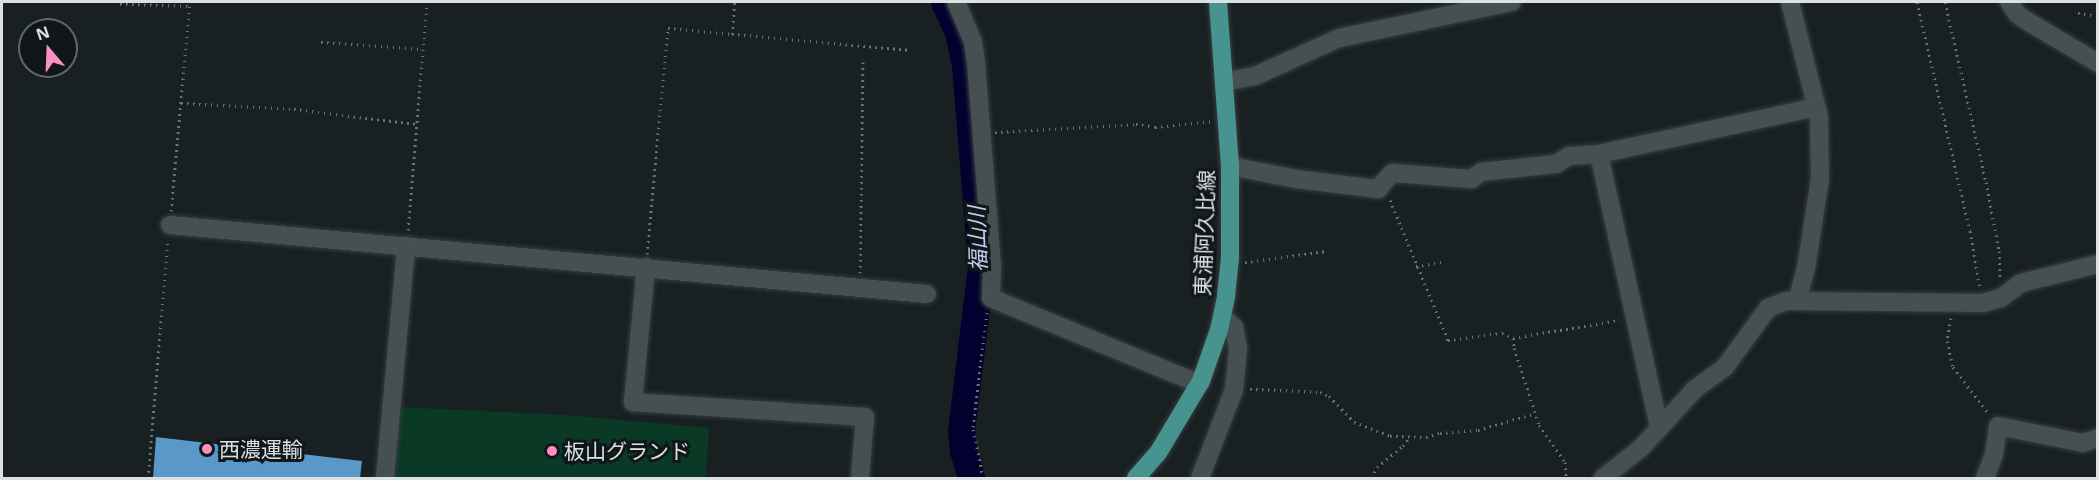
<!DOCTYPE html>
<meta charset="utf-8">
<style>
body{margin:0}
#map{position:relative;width:2099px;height:480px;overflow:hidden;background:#182022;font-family:"Open Sans","Noto Sans JP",sans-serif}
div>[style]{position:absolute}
.green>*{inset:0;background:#0a3925}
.river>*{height:27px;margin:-13.5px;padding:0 13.5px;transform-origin:13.5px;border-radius:13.5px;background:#030030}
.building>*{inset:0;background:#5998c8}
.path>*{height:3px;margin-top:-1.5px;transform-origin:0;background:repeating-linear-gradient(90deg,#6b7274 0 1.5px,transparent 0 6px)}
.roads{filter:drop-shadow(0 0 2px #383d3f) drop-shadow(0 0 2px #383d3f)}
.minor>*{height:18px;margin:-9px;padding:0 9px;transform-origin:9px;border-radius:9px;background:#464f52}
.major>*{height:18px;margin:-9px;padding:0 9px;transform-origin:9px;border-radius:9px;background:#47938f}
.dots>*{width:16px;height:16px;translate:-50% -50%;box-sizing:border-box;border:3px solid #0f1719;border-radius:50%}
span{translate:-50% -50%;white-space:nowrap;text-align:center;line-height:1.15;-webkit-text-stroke:6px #0f1719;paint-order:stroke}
.street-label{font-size:21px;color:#dbe0e2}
.poi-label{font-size:21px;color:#dbe0e2}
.left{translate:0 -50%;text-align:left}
.water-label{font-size:22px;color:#c0ccef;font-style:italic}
.frame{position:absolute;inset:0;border:3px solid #dbe0e2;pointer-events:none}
.north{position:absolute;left:18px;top:18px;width:60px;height:60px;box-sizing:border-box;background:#0f1719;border:2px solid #616769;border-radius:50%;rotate:341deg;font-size:16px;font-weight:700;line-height:24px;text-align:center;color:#dbe0e2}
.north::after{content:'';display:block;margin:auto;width:21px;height:27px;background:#fc8fc1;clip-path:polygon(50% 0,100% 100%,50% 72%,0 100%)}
</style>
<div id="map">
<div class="green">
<div style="clip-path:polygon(399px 407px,565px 415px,709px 428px,706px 474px,702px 478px,395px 478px)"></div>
</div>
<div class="river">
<div style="left:944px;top:2px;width:33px;rotate:65deg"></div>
<div style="left:958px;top:32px;width:34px;rotate:78deg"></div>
<div style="left:965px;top:65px;width:202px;rotate:85.4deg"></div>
<div style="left:981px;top:266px;width:166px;rotate:96.9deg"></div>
<div style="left:961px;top:431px;width:20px;rotate:84deg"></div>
<div style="left:963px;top:451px;width:28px;rotate:73deg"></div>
</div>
<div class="building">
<div style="clip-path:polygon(156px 437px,362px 461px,360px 478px,153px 478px)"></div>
</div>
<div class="path">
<div style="left:1917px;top:2px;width:235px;rotate:77deg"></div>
<div style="left:1970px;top:231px;width:59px;rotate:80.2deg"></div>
<div style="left:1945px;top:2px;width:185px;rotate:77.2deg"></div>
<div style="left:1986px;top:182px;width:70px;rotate:79.3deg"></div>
<div style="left:1999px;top:251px;width:28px;rotate:88deg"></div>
<div style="left:120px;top:4px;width:69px;rotate:1.7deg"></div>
<div style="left:2078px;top:13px;width:20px;rotate:9deg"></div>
<div style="left:732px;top:34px;width:179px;rotate:5.1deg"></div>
<div style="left:321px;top:42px;width:102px;rotate:3.9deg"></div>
<div style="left:181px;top:103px;width:113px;rotate:3deg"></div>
<div style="left:294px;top:109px;width:123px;rotate:7deg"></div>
<div style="left:995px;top:132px;width:141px;rotate:-3.2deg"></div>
<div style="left:1136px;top:124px;width:19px;rotate:9deg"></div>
<div style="left:1155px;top:127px;width:58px;rotate:-5.9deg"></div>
<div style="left:1390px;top:200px;width:152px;rotate:67.5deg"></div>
<div style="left:1448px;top:340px;width:54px;rotate:-7.4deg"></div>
<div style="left:1502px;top:333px;width:12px;rotate:24deg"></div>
<div style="left:1513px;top:338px;width:108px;rotate:-9.6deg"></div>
<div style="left:171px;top:211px;width:210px;rotate:-84.8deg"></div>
<div style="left:408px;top:230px;width:229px;rotate:-85.2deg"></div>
<div style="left:647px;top:254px;width:227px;rotate:-84.7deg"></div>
<div style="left:668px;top:28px;width:64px;rotate:5.4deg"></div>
<div style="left:732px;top:34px;width:32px;rotate:-85deg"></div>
<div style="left:1245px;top:262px;width:83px;rotate:-7.6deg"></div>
<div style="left:1416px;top:266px;width:30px;rotate:-9deg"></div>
<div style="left:860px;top:273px;width:211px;rotate:-89.2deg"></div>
<div style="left:1951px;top:318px;width:23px;rotate:100deg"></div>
<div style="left:1947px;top:341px;width:27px;rotate:77deg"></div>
<div style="left:1953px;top:367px;width:59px;rotate:52.5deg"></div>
<div style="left:1513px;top:338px;width:10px;rotate:84deg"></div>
<div style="left:1514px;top:348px;width:81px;rotate:72deg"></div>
<div style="left:1539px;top:425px;width:45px;rotate:54.9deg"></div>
<div style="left:1565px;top:462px;width:16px;rotate:86deg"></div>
<div style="left:1250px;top:389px;width:70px;rotate:2.5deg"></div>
<div style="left:1320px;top:392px;width:10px;rotate:24deg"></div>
<div style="left:1329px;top:396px;width:36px;rotate:46deg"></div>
<div style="left:1354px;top:422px;width:39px;rotate:21deg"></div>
<div style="left:1390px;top:436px;width:36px;rotate:2deg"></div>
<div style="left:1426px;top:437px;width:15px;rotate:-16deg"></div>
<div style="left:1440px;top:433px;width:38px;rotate:-5deg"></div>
<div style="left:1478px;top:430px;width:60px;rotate:-16.3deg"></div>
<div style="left:148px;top:478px;width:238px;rotate:-85.2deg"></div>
<div style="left:983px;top:478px;width:52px;rotate:-101.1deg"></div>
<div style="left:973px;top:427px;width:116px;rotate:-83.1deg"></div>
<div style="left:1372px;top:478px;width:12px;rotate:-66deg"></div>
<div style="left:1377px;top:467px;width:33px;rotate:-39deg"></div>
<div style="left:1403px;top:446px;width:11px;rotate:-52deg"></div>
</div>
<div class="roads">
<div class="minor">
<div style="left:956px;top:2px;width:43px;rotate:67deg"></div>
<div style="left:973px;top:42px;width:21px;rotate:82deg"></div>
<div style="left:976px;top:63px;width:204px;rotate:85.5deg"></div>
<div style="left:992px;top:266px;width:32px;rotate:92deg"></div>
<div style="left:991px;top:298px;width:226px;rotate:22.4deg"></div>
<div style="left:1790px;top:2px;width:119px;rotate:75.8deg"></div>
<div style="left:1819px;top:117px;width:62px;rotate:89.1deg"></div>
<div style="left:1820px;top:179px;width:90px;rotate:98.9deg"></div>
<div style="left:1806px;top:268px;width:34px;rotate:105deg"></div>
<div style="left:2009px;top:2px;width:14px;rotate:56deg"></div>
<div style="left:2017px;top:14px;width:12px;rotate:35deg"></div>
<div style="left:2027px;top:21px;width:82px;rotate:30.6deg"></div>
<div style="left:1224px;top:82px;width:32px;rotate:-11deg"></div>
<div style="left:1255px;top:76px;width:92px;rotate:-24.3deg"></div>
<div style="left:1339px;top:38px;width:177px;rotate:-11.8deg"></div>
<div style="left:1599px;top:154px;width:280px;rotate:77.6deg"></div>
<div style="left:1230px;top:166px;width:67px;rotate:11.1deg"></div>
<div style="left:1296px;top:179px;width:83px;rotate:7deg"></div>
<div style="left:1378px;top:189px;width:21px;rotate:-49deg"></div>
<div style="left:1392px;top:173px;width:80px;rotate:4.3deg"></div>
<div style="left:1472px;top:179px;width:11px;rotate:-38deg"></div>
<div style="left:1481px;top:172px;width:75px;rotate:-6.1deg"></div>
<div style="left:1556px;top:164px;width:15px;rotate:-32deg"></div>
<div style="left:1569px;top:156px;width:30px;rotate:-4deg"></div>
<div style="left:1599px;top:154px;width:222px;rotate:-12.2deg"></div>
<div style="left:170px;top:225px;width:760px;rotate:5.21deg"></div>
<div style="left:646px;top:267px;width:136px;rotate:95.5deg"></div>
<div style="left:633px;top:402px;width:232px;rotate:3.7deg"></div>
<div style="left:865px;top:417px;width:61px;rotate:94.7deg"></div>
<div style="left:385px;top:478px;width:233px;rotate:-84.8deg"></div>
<div style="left:1200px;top:478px;width:94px;rotate:-68.9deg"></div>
<div style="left:1234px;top:390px;width:41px;rotate:-84.4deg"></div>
<div style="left:1238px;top:349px;width:22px;rotate:-100deg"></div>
<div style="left:1234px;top:327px;width:16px;rotate:-140deg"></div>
<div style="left:1603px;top:478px;width:48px;rotate:-38.3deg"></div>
<div style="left:1641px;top:448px;width:80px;rotate:-47.5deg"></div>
<div style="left:1695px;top:389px;width:37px;rotate:-36deg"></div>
<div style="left:1725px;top:367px;width:73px;rotate:-53.9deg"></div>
<div style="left:1768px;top:308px;width:19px;rotate:-21deg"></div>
<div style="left:1786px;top:301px;width:197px;rotate:0.6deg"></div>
<div style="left:1983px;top:303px;width:19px;rotate:-16deg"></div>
<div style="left:2001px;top:298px;width:25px;rotate:-37deg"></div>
<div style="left:2021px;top:283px;width:79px;rotate:-13.9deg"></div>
<div style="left:1985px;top:478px;width:25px;rotate:-69deg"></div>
<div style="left:1994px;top:455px;width:29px;rotate:-82deg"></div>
<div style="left:1998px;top:426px;width:87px;rotate:11.3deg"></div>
<div style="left:2083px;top:443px;width:16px;rotate:-18deg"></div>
</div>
<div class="major">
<div style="left:1136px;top:478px;width:33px;rotate:-49deg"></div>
<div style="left:1158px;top:453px;width:84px;rotate:-59.2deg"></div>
<div style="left:1201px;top:381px;width:54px;rotate:-70.6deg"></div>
<div style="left:1219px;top:330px;width:35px;rotate:-78deg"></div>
<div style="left:1226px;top:296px;width:38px;rotate:-84deg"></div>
<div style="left:1230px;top:258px;width:92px;rotate:-90deg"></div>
<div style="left:1230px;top:166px;width:164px;rotate:-94.2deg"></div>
</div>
</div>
<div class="dots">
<div style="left:207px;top:449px;background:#fc8fc1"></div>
<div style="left:552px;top:451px;background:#fc8fc1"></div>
</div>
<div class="street-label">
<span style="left:1204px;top:233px;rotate:-88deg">東浦阿久比線</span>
</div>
<div class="poi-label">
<span class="left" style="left:219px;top:449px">西濃運輸</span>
<span class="left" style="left:564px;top:451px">板山グランド</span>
</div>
<div class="water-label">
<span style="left:977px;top:239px;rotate:-92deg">福山川</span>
</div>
<div class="frame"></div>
<div class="north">N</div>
</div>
